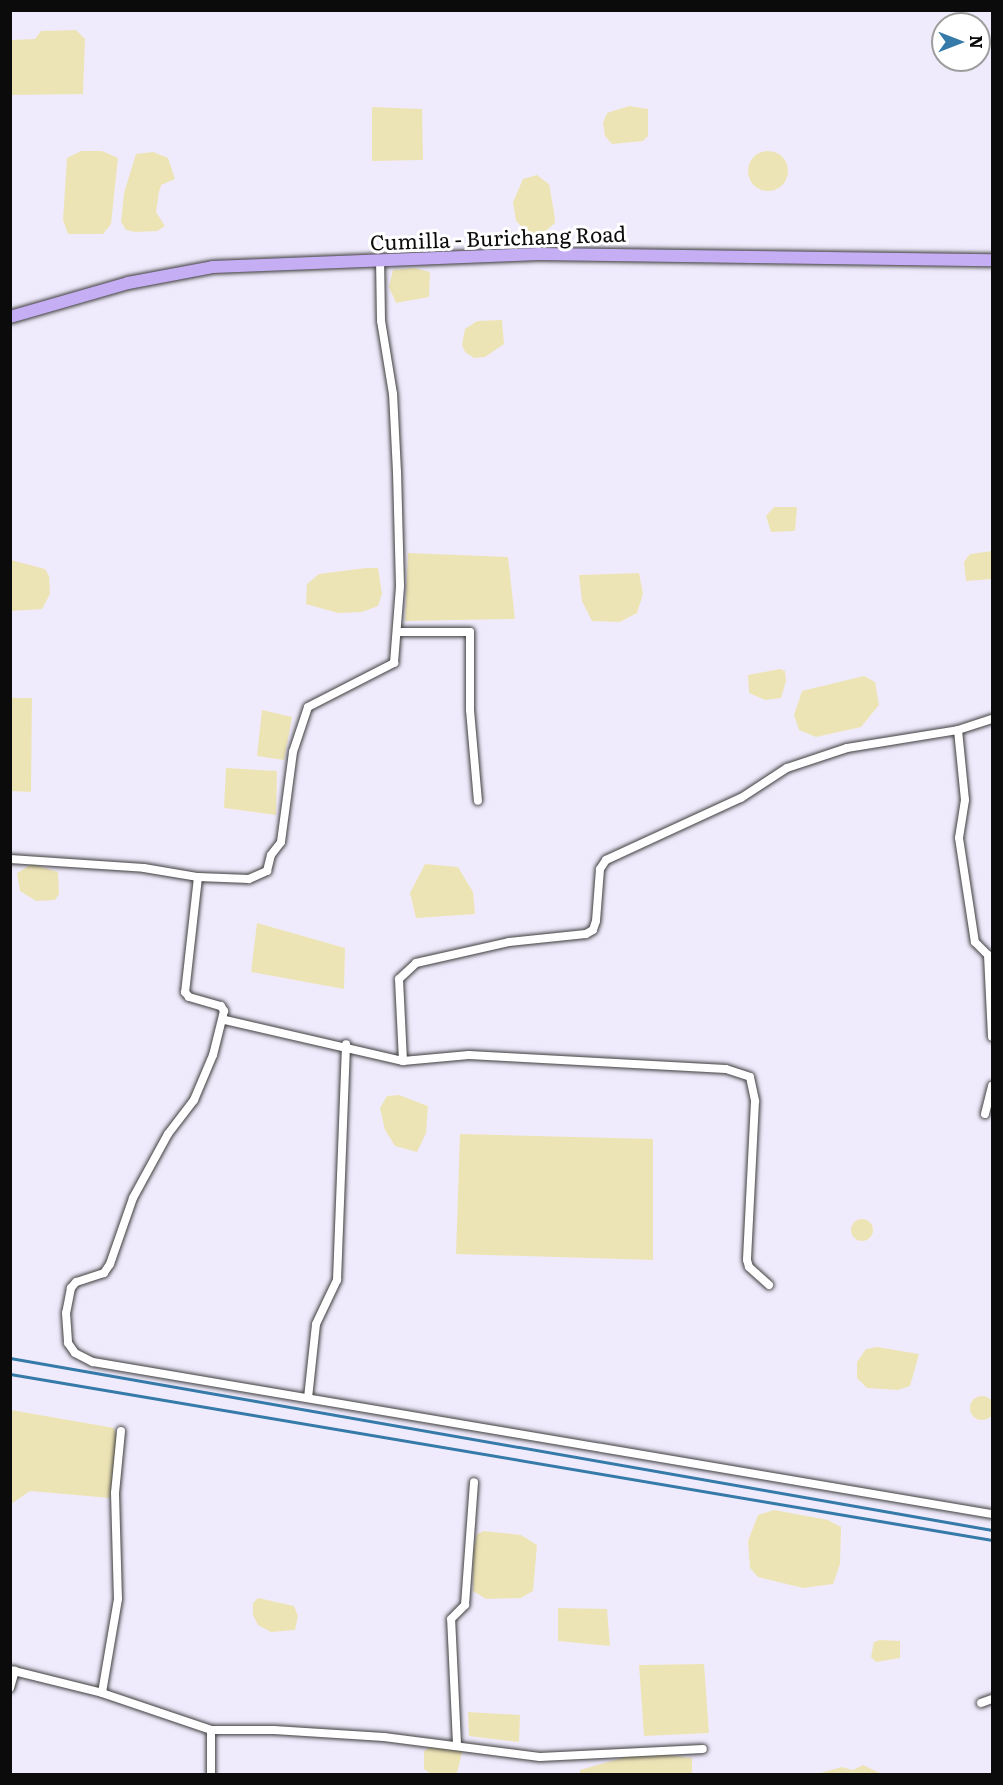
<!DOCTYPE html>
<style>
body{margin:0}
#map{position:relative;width:1003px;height:1785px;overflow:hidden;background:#f0ebfc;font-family:Literata,serif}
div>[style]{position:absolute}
.water>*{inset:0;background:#ede4b6}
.round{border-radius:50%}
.roads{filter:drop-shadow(0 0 2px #3e3e3e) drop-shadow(0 0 2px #3e3e3e)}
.minor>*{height:8px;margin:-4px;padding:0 4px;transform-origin:4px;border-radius:4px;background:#fff}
.secondary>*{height:12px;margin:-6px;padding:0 6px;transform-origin:6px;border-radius:6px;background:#c6aef4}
.rail>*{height:3px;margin:-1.5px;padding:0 1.5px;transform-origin:1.5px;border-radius:1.5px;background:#357aa8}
span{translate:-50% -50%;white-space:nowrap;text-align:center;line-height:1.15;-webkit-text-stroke:6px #fff;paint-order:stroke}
.street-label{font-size:21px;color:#0b0b0b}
.frame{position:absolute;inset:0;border:12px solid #0b0b0b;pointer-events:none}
.north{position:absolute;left:931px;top:12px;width:60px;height:60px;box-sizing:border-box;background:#fff;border:2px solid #9d9d9d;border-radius:50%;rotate:90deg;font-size:16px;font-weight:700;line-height:24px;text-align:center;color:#0b0b0b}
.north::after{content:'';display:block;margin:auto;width:21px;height:27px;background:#357aa8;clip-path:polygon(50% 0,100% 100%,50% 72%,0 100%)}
</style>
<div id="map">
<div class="water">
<div style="clip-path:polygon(76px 30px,85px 39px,83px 94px,11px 95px,11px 40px,35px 39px,41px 31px)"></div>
<div style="clip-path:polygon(629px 106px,648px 109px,648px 136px,643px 141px,612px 144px,605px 136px,603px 123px,607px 113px)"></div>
<div style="clip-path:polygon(372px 107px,422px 109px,423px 160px,372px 161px)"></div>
<div class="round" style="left:748px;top:151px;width:40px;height:40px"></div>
<div style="clip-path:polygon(81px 151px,102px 151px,118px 158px,111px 224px,103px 234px,68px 234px,63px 220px,67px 158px)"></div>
<div style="clip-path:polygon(153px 152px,168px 158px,175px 179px,161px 185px,159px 192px,156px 212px,165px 226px,157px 231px,135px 232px,126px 230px,121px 222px,124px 193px,136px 154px)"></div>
<div style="clip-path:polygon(537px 175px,549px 184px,554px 212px,555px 223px,542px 234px,529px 234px,516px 221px,513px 202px,523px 179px)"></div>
<div style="clip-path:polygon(414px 268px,430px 272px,429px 297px,396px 303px,389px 287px,393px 270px)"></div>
<div style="clip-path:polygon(502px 320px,504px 344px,485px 357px,474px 358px,465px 352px,462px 345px,465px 329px,477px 321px)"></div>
<div style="clip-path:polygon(774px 507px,797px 507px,795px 531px,771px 532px,766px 516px)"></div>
<div style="clip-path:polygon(992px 551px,992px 579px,966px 581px,964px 562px,970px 554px)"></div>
<div style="clip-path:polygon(408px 553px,508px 557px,515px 619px,405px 621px)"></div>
<div style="clip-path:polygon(11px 560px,45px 569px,49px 576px,50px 594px,42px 609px,11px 611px)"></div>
<div style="clip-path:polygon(366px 568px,378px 568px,382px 594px,378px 606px,362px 612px,338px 613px,306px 604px,307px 584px,319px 574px)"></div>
<div style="clip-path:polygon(639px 573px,643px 594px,637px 613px,620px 622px,592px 621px,582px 601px,579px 575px)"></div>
<div style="clip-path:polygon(780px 669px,785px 671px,786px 681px,781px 698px,765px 700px,749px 693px,748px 675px)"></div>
<div style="clip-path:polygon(864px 676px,875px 682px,879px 705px,861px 727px,816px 737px,799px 730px,794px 715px,802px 691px)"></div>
<div style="clip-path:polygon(11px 698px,32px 698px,31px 792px,11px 791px)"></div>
<div style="clip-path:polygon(262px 710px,292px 717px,284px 760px,257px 756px)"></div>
<div style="clip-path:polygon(226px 768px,277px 771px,276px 815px,224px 808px)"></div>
<div style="clip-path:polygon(32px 864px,58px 872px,59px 894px,55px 900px,36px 901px,20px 891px,17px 873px)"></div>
<div style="clip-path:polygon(425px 864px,458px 867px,473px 892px,475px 914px,416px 918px,410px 893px)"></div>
<div style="clip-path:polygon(257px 923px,345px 948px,344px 989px,251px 972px)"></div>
<div style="clip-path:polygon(399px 1095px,428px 1106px,426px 1133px,417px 1152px,395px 1146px,385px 1130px,380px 1108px,387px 1096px)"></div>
<div style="clip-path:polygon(460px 1134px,653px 1139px,653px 1260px,456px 1254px)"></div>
<div class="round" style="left:851px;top:1219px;width:22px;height:22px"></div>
<div style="clip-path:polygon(877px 1347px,919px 1354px,910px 1386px,898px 1390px,867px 1388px,857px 1378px,857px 1362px,866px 1349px)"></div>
<div class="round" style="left:970px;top:1396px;width:24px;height:24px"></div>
<div style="clip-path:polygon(11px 1410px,114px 1428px,117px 1438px,110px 1498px,30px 1491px,11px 1504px)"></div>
<div style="clip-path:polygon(774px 1510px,828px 1520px,841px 1527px,840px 1564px,833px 1584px,803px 1588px,758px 1577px,750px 1568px,748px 1541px,758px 1515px)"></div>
<div style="clip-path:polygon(484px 1531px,521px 1535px,537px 1545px,533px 1591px,521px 1598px,486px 1599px,473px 1591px,473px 1551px,477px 1534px)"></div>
<div style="clip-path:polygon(258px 1598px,294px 1606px,298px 1616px,295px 1630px,271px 1632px,258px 1625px,253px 1615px,253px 1603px)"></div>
<div style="clip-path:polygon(558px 1608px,607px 1609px,610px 1646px,558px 1641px)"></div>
<div style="clip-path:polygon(880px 1640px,900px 1641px,900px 1658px,876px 1662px,871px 1657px,874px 1642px)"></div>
<div style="clip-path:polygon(704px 1664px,709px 1733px,644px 1736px,639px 1665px)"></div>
<div style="clip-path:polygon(468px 1712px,520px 1715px,519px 1742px,469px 1736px)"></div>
<div style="clip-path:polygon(433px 1746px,463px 1748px,457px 1773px,431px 1774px,424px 1769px,424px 1751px)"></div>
<div style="clip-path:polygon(643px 1752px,692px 1758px,692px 1774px,580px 1774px,580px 1770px)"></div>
<div style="clip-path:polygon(863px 1765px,882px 1774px,816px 1774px,842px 1767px,853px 1770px)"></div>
</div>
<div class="roads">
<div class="minor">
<div style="left:399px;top:632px;width:71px"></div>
<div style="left:470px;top:632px;width:78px;rotate:90deg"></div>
<div style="left:470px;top:710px;width:91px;rotate:85deg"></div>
<div style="left:958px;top:730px;width:70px;rotate:84.3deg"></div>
<div style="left:965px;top:800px;width:38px;rotate:99deg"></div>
<div style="left:959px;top:838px;width:105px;rotate:81.3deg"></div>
<div style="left:975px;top:942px;width:18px;rotate:45deg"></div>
<div style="left:988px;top:955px;width:82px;rotate:87.2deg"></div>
<div style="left:10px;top:859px;width:134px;rotate:3.8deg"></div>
<div style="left:144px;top:868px;width:55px;rotate:9.5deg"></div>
<div style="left:198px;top:877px;width:116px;rotate:96.4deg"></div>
<div style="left:185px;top:992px;width:6px;rotate:51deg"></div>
<div style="left:189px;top:997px;width:33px;rotate:16deg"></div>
<div style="left:221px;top:1006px;width:6px;rotate:59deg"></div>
<div style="left:224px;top:1011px;width:45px;rotate:104deg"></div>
<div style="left:213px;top:1055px;width:49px;rotate:112.9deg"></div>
<div style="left:194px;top:1100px;width:43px;rotate:127.4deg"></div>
<div style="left:168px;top:1134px;width:73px;rotate:118.7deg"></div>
<div style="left:133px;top:1198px;width:70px;rotate:109.2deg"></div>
<div style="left:110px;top:1264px;width:11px;rotate:124deg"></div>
<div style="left:104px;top:1273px;width:29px;rotate:162deg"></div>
<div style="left:76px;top:1282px;width:8px;rotate:130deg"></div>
<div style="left:71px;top:1288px;width:25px;rotate:101deg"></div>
<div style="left:66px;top:1313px;width:30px;rotate:86deg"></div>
<div style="left:68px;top:1343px;width:12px;rotate:55deg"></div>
<div style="left:75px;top:1353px;width:20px;rotate:27deg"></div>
<div style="left:93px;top:1362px;width:912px;rotate:9.6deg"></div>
<div style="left:198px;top:877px;width:51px;rotate:2.2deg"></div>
<div style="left:249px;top:879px;width:20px;rotate:-24deg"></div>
<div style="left:267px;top:871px;width:16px;rotate:-76deg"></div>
<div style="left:271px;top:855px;width:16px;rotate:-52deg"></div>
<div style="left:281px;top:842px;width:91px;rotate:-82.4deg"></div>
<div style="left:293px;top:752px;width:47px;rotate:-71.6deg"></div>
<div style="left:308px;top:707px;width:97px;rotate:-27.1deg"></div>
<div style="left:394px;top:663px;width:77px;rotate:-85.5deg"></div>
<div style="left:400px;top:586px;width:114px;rotate:-91.5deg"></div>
<div style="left:397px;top:472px;width:78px;rotate:-92.9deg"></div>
<div style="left:393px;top:394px;width:74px;rotate:-99.3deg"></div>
<div style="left:381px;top:321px;width:61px;rotate:-90.9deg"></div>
<div style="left:225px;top:1020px;width:183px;rotate:13deg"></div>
<div style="left:403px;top:1061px;width:66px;rotate:-5.2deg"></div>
<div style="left:469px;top:1055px;width:257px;rotate:3.1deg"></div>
<div style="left:726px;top:1069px;width:25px;rotate:18deg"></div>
<div style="left:750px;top:1077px;width:25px;rotate:78deg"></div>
<div style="left:755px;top:1101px;width:159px;rotate:92.9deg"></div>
<div style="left:747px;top:1260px;width:7px;rotate:74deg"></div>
<div style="left:749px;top:1267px;width:27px;rotate:42deg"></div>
<div style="left:403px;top:1061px;width:82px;rotate:-92.8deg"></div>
<div style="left:399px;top:979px;width:23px;rotate:-43deg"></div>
<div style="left:416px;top:963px;width:95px;rotate:-12.7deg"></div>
<div style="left:509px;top:942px;width:77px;rotate:-5.9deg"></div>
<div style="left:586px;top:934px;width:8px;rotate:-30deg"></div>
<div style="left:593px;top:930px;width:9px;rotate:-72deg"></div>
<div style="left:596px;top:921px;width:52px;rotate:-85.6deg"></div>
<div style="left:600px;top:869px;width:11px;rotate:-56deg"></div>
<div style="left:606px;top:860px;width:149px;rotate:-24.7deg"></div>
<div style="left:741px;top:798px;width:55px;rotate:-33.1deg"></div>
<div style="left:787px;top:768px;width:63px;rotate:-18.4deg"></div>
<div style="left:847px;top:748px;width:112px;rotate:-9.2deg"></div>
<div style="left:958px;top:730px;width:36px;rotate:-18deg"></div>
<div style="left:985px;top:1114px;width:29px;rotate:-76deg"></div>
<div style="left:308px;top:1398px;width:74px;rotate:-83.8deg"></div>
<div style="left:316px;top:1324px;width:49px;rotate:-64.5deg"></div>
<div style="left:337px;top:1280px;width:236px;rotate:-87.8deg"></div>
<div style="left:121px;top:1431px;width:62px;rotate:95.5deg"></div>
<div style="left:115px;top:1493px;width:106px;rotate:88.4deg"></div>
<div style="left:118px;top:1599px;width:95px;rotate:99.7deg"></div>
<div style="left:102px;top:1693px;width:115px;rotate:18.7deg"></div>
<div style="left:211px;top:1730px;width:44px;rotate:90deg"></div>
<div style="left:10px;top:1670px;width:95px;rotate:14deg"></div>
<div style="left:10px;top:1688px;width:18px;rotate:-74deg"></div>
<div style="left:981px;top:1703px;width:12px;rotate:-20deg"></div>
<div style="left:211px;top:1730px;width:63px"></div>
<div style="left:274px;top:1730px;width:110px;rotate:3.6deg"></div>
<div style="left:384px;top:1737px;width:157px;rotate:7.3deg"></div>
<div style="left:540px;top:1757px;width:163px;rotate:-2.8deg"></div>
<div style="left:457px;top:1744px;width:125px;rotate:-92.7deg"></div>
<div style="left:451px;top:1619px;width:20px;rotate:-45deg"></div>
<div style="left:465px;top:1605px;width:123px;rotate:-85.8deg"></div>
</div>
<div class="secondary">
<div style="left:10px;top:317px;width:123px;rotate:-16.1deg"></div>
<div style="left:128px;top:283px;width:86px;rotate:-10.7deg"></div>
<div style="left:213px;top:267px;width:326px;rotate:-2.3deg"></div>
<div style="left:539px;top:254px;width:453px;rotate:0.8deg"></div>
</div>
</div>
<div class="rail">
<div style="left:10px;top:1358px;width:997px;rotate:9.93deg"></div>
<div style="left:10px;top:1374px;width:996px;rotate:9.59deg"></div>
</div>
<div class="street-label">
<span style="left:498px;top:237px;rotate:-2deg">Cumilla - Burichang Road</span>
</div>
<div class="frame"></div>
<div class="north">N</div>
</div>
